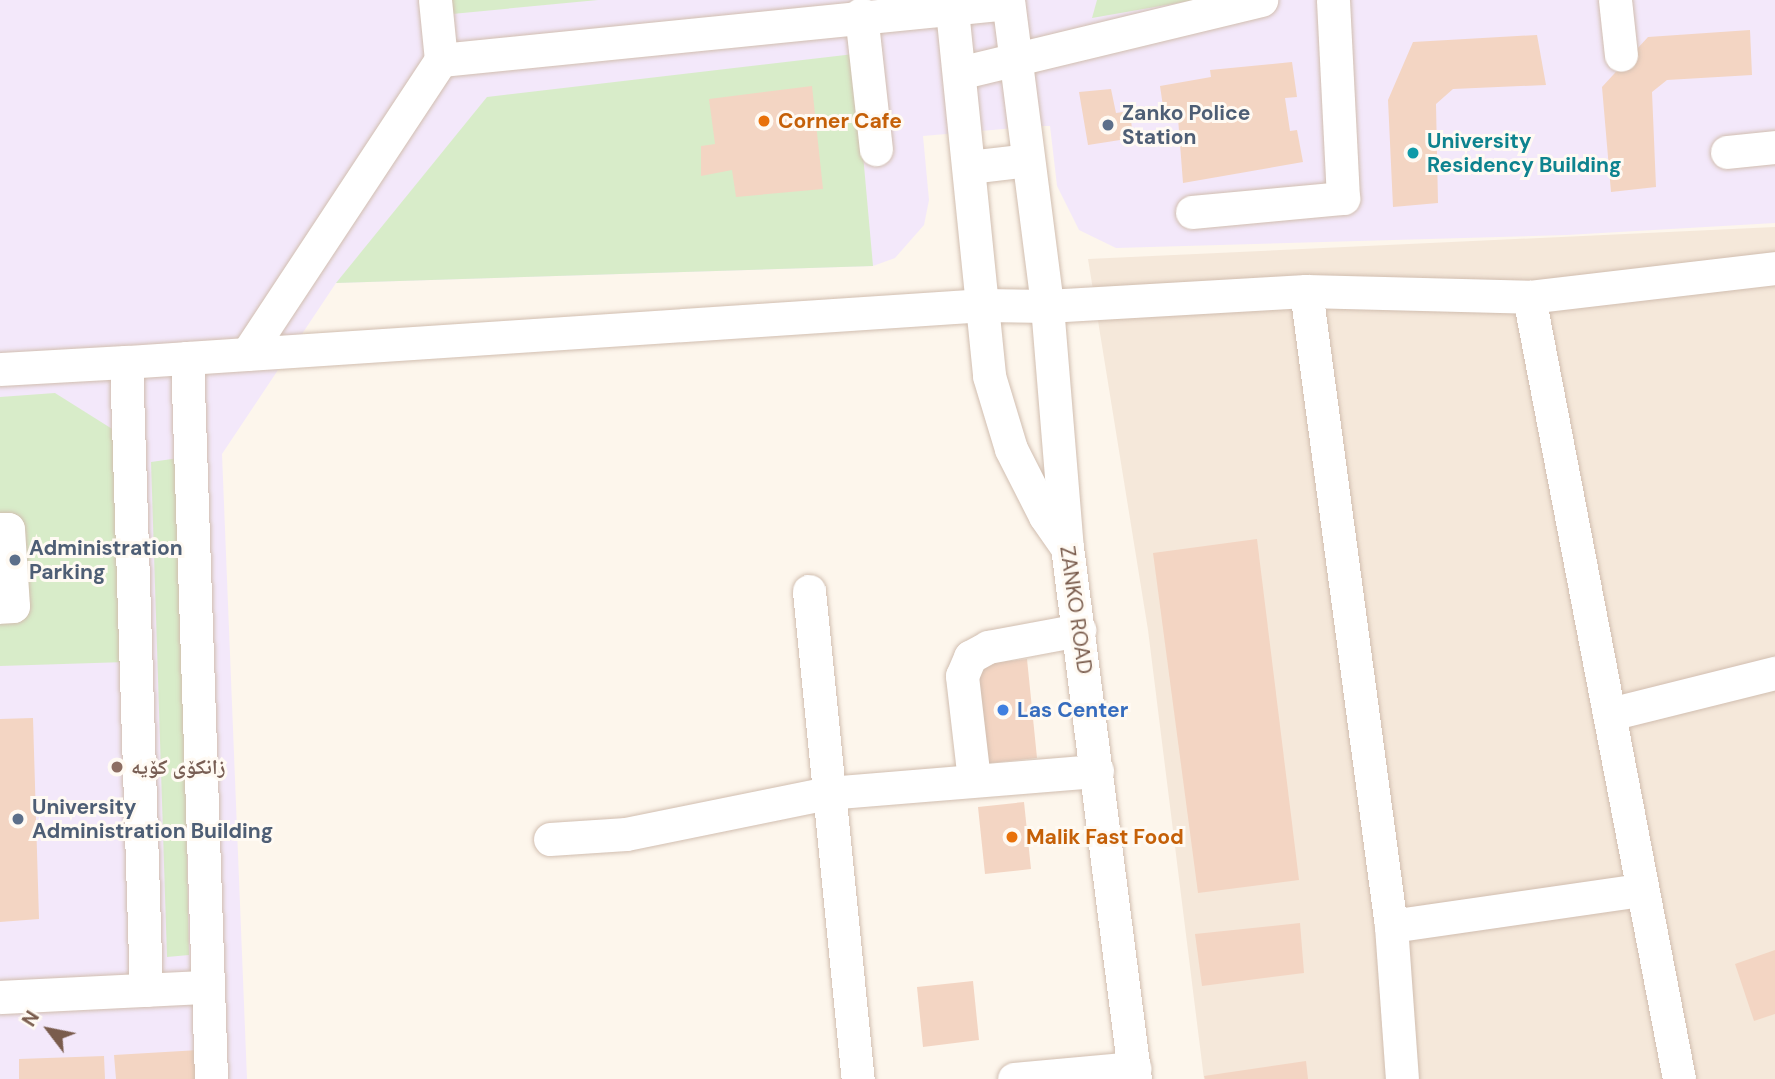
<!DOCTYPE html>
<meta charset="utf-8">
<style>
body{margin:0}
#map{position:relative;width:1775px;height:1079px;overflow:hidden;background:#fdf6ec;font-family:"DM Sans","Noto Naskh Arabic",sans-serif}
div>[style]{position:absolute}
.residential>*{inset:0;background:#f5e8da}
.education>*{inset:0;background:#f3e8fa}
.green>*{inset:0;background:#d8ecc9}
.building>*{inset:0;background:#f3d5c3}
.roads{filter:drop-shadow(0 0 2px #d1beb0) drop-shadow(0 0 2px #d1beb0)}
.minor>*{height:33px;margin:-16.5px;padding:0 16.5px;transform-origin:16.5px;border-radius:16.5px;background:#fff}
.dots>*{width:19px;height:19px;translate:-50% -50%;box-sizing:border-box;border:4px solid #fffaf3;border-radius:50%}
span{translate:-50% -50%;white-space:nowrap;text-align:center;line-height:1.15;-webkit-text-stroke:6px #fffaf3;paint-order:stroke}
.service-label{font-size:21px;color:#4e5e75;font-weight:700}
.left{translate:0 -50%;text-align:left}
.food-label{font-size:21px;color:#c56008;font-weight:700}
.culture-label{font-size:21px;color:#0d838f;font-weight:700}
.street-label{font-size:21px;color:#7a5c4d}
.shop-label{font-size:21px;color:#366cbe;font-weight:700}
.education-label{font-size:21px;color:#785e54;font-weight:700}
.north{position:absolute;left:14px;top:995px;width:70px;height:70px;-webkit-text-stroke:5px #fffaf3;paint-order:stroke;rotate:302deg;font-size:19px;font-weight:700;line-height:28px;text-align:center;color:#7a5c4d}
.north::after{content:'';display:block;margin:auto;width:24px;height:32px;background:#7a5c4d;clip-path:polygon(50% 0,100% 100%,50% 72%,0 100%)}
</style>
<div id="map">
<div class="residential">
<div style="clip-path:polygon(1775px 227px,1775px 1079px,1204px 1079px,1148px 630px,1088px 259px)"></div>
</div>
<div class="education">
<div style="clip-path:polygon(0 0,1775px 0,1775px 223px,1567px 235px,1116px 248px,1079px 230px,1057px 186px,1050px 126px,1037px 126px,923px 136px,929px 200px,924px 225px,895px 258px,873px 266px,336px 283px,222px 454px,247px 1079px,0 1079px)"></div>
</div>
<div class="green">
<div style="clip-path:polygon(429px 0,598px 0,431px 16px)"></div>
<div style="clip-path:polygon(1097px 0,1195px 0,1092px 18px)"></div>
<div style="clip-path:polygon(854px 54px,873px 266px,336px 283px,487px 97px)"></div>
<div style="clip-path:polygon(55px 393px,117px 432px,126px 662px,0 666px,0 397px)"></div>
<div style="clip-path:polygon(179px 458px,189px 955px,167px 957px,151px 462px)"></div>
</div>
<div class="building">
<div style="clip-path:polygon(1750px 30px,1752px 75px,1667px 80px,1652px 92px,1656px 187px,1611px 192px,1602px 87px,1648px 37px)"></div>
<div style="clip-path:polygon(1537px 35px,1546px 85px,1453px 89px,1436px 104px,1438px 203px,1393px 207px,1388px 100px,1413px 42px)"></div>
<div style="clip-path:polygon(1292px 62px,1297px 97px,1285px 98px,1290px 131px,1297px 130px,1303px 162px,1183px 183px,1178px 118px,1165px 120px,1160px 86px,1211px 77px,1210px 70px)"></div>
<div style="clip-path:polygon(812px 86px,823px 189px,736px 197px,732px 170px,701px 176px,701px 146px,715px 144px,709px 99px)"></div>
<div style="clip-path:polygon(1111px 89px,1116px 113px,1130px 111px,1133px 138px,1088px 145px,1079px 92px)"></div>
<div style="clip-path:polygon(1257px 539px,1299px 880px,1198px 893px,1153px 553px)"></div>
<div style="clip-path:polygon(1027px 659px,1037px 758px,981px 764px,970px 665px)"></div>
<div style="clip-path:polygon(33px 718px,39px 919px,0 922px,0 719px)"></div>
<div style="clip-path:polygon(1024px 802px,1031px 869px,985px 874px,978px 807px)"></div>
<div style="clip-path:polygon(1300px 923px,1304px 973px,1202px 986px,1195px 934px)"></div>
<div style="clip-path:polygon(1775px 950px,1775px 1014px,1754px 1021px,1735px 964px)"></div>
<div style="clip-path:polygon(973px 981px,979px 1040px,923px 1047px,917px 987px)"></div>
<div style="clip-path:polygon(199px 1050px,199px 1079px,116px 1079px,114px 1055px)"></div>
<div style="clip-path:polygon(104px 1056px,105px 1079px,19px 1079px,19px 1059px)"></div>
<div style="clip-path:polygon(1306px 1061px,1308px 1079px,1205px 1079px,1204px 1076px)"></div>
</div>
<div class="roads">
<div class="minor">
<div style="left:435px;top:0;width:60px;rotate:84.3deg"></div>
<div style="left:951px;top:0;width:378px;rotate:84.2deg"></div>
<div style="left:989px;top:376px;width:76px;rotate:73.2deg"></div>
<div style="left:1011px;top:449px;width:75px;rotate:63.1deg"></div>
<div style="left:1045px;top:516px;width:35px;rotate:55deg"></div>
<div style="left:1008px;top:0;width:308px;rotate:82.7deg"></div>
<div style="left:1047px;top:306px;width:242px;rotate:85.3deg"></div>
<div style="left:1067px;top:547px;width:536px;rotate:82.72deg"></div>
<div style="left:1615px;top:0;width:55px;rotate:83.8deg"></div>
<div style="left:861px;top:14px;width:136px;rotate:83.7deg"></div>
<div style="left:959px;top:73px;width:311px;rotate:-13.6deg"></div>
<div style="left:1727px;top:152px;width:48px;rotate:-5.9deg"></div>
<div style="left:969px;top:167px;width:59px;rotate:-6.8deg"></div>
<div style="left:1192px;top:212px;width:152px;rotate:-5.3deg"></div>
<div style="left:1343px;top:198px;width:198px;rotate:-92.9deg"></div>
<div style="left:1306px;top:291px;width:641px;rotate:82.38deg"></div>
<div style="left:1391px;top:926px;width:153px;rotate:85.9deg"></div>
<div style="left:1529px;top:297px;width:796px;rotate:79.14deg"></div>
<div style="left:247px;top:354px;width:352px;rotate:-56.6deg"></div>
<div style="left:441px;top:60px;width:570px;rotate:-5.74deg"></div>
<div style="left:187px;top:358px;width:799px;rotate:-3.8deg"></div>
<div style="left:984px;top:305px;width:63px;rotate:0.9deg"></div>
<div style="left:1047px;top:306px;width:259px;rotate:-3.3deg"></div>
<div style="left:1306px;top:291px;width:223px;rotate:1.5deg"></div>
<div style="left:1529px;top:297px;width:248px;rotate:-6.7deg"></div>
<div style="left:0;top:369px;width:126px;rotate:-3.2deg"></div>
<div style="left:0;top:529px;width:8px"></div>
<div style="left:8px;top:529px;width:77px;rotate:86.3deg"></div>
<div style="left:13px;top:606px;width:13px;rotate:176deg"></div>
<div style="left:809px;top:591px;width:490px;rotate:84.3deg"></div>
<div style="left:1610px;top:714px;width:170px;rotate:-14deg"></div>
<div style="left:974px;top:780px;width:105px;rotate:-96.6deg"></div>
<div style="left:962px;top:676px;width:21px;rotate:-67deg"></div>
<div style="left:970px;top:657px;width:21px;rotate:-29deg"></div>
<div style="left:988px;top:647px;width:93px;rotate:-10.6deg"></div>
<div style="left:550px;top:839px;width:76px;rotate:-3.8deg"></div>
<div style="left:626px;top:834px;width:205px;rotate:-11.5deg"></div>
<div style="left:827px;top:793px;width:271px;rotate:-4.7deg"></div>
<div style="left:1391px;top:926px;width:252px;rotate:-8.2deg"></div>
<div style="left:146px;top:990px;width:628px;rotate:-91.82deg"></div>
<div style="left:126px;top:362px;width:61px;rotate:-3.8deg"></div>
<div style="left:187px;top:358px;width:721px;rotate:88.09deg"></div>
<div style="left:0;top:997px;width:207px;rotate:-2.8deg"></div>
<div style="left:1014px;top:1079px;width:121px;rotate:-5.2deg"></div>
</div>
</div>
<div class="dots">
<div style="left:764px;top:121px;background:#e8710a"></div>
<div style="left:1108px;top:125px;background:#5c6f8a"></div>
<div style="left:1413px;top:153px;background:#0f9aa8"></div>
<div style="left:15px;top:560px;background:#5c6f8a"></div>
<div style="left:1003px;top:710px;background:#3f7fe0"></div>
<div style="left:117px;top:767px;background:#8d6e63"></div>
<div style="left:18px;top:819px;background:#5c6f8a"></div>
<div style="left:1012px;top:837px;background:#e8710a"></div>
</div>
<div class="service-label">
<span class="left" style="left:1122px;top:125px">Zanko Police<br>Station</span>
<span class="left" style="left:29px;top:560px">Administration<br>Parking</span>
<span class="left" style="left:32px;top:819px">University<br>Administration Building</span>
</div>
<div class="food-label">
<span class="left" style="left:778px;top:121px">Corner Cafe</span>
<span class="left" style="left:1026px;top:837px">Malik Fast Food</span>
</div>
<div class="culture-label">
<span class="left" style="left:1427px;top:153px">University<br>Residency Building</span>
</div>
<div class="street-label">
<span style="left:1076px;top:610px;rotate:82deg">ZANKO ROAD</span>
</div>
<div class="shop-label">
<span class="left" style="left:1017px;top:710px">Las Center</span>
</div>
<div class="education-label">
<span class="left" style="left:131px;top:767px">زانکۆی کۆیە</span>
</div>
<div class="north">N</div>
</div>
